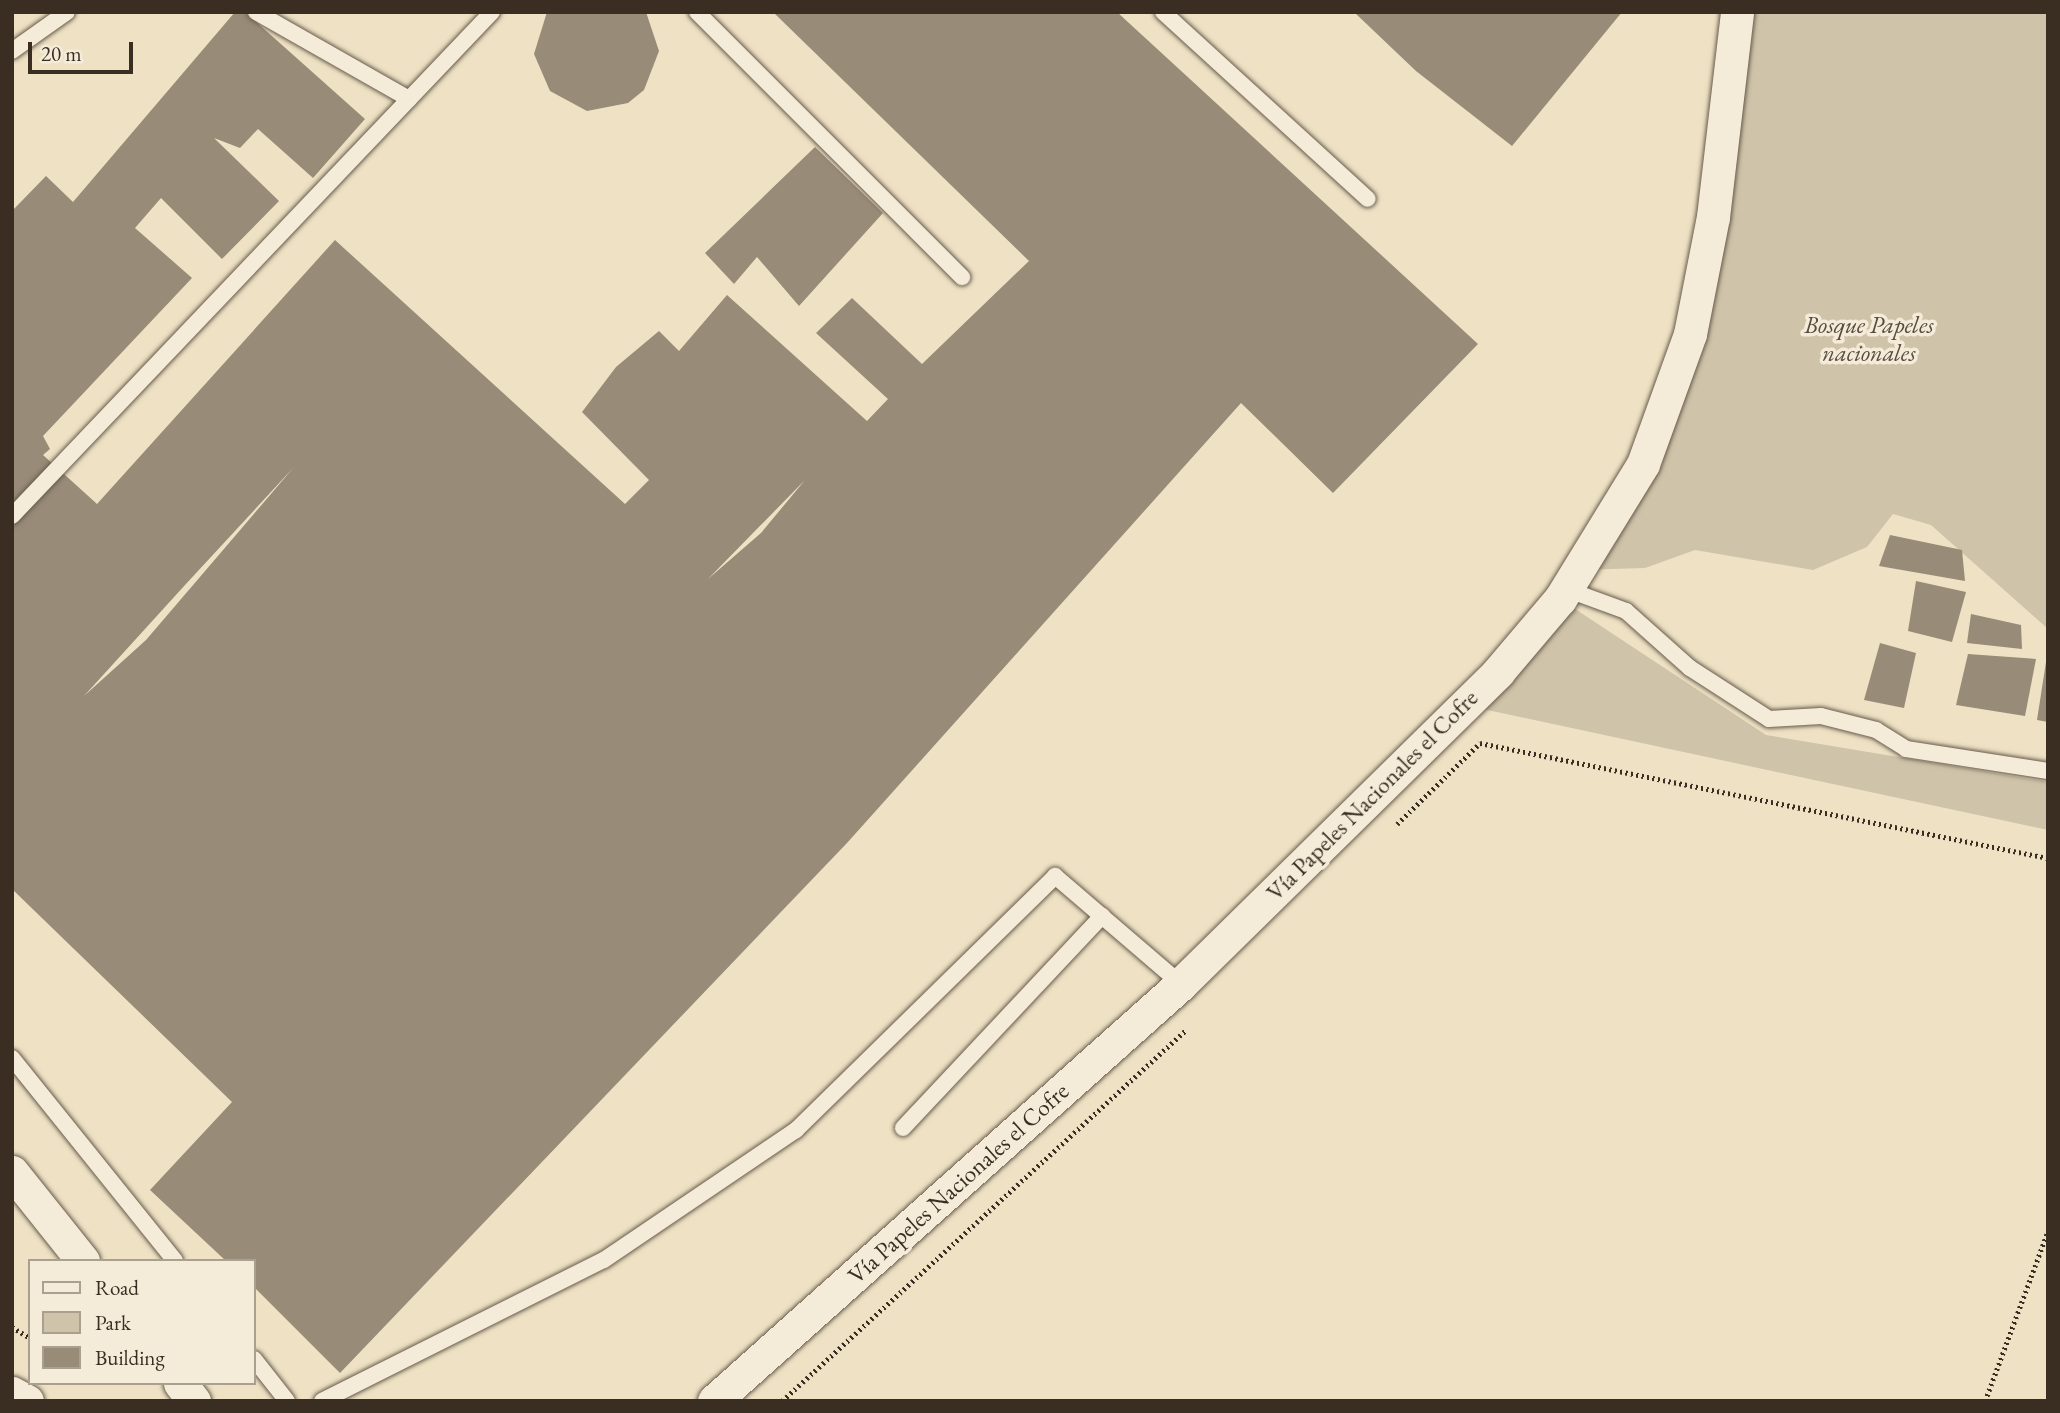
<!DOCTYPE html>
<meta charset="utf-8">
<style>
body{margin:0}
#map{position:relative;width:2060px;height:1413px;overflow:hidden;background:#eee1c4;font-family:"EB Garamond",serif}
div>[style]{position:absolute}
.green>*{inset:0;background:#cfc3a9}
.building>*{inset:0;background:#988b77}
.path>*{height:4.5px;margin-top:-2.25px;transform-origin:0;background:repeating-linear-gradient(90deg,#3a2e23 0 2px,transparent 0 5.5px)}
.roads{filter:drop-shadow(0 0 2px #675b4b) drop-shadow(0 0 2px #675b4b)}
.lane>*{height:16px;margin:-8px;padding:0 8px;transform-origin:8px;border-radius:8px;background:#f4ecd9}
.street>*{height:33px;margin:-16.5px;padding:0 16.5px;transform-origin:16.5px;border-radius:16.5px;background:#f4ecd9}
span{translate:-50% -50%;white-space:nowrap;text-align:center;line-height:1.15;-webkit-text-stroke:7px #f4ecd9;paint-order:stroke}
.park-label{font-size:24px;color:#584c3e;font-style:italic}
.street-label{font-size:24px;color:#3a2e23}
.frame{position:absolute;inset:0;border:14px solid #3a2e23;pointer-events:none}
.legend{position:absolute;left:28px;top:1259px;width:228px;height:126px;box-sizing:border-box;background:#f4ecd9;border:2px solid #aaa090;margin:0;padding:9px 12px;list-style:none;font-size:21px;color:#3a2e23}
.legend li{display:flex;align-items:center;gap:14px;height:35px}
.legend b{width:35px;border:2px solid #aaa090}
.scale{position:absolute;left:28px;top:42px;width:105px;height:32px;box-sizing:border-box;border:4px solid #3a2e23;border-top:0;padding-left:9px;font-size:21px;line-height:24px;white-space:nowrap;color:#3a2e23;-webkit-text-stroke:5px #f4ecd9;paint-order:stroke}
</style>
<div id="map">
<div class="green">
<div style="clip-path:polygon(1737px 12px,2048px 12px,2048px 629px,1931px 525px,1893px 514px,1867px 547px,1813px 570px,1695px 550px,1645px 568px,1578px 570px,1690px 334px)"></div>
<div style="clip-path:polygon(1560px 599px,1766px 735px,2048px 782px,2048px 830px,1464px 705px)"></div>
</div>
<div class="building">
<div style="clip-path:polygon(evenodd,235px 12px,245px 12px,365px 119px,313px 178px,258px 129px,240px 148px,214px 138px,279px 201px,222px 259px,161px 198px,135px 228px,192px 278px,43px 436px,50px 449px,43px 455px,97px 504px,335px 240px,625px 504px,649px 480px,582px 412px,616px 367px,659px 331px,679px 351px,727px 295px,867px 421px,888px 399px,816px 333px,852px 298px,922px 364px,1029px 261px,773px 12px,1117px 12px,1478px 344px,1333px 493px,1241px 403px,847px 843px,340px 1373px,254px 1287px,254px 1261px,226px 1261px,150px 1190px,232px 1102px,12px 889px,12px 211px,46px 176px,73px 202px,235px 12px,294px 467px,146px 640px,84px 696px,185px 585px,294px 467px,235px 12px,805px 480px,761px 533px,708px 579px,805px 480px)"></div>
<div style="clip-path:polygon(646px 12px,659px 51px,644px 90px,628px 103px,587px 111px,550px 91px,534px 54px,547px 12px)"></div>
<div style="clip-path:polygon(1354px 12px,1622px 12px,1512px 146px,1416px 71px)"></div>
<div style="clip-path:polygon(815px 147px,883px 213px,799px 306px,757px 257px,734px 284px,705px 253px)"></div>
<div style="clip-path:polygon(1890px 535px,1962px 550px,1965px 581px,1879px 566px)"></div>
<div style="clip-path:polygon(1916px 581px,1966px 592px,1952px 642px,1908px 631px)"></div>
<div style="clip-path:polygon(1971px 614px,2021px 625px,2022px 649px,1967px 643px)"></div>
<div style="clip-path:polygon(1880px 643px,1916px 653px,1904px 708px,1864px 700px)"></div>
<div style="clip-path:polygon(1968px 654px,2036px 659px,2025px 716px,1956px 705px)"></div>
<div style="clip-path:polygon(2046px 662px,2048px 662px,2048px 722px,2037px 720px)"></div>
</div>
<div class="path">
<div style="left:1397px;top:824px;width:116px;rotate:-44.3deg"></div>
<div style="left:1480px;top:743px;width:580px;rotate:11.45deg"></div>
<div style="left:12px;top:1327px;width:21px;rotate:31deg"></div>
<div style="left:782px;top:1401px;width:547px;rotate:-42.56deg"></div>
<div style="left:1985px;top:1401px;width:181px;rotate:-69.7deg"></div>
</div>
<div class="roads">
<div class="lane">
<div style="left:256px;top:12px;width:176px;rotate:29.6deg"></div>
<div style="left:697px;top:12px;width:375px;rotate:45deg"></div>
<div style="left:1163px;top:12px;width:277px;rotate:42.4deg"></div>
<div style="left:12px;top:51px;width:67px;rotate:-35.3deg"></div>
<div style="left:12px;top:516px;width:696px;rotate:-46.4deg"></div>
<div style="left:1566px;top:589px;width:64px;rotate:20.1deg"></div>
<div style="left:1626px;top:611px;width:86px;rotate:41.7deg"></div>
<div style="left:1690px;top:668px;width:94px;rotate:32.8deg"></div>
<div style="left:1769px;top:719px;width:52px;rotate:-3.3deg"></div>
<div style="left:1821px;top:716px;width:57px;rotate:14.3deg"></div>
<div style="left:1876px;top:730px;width:36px;rotate:32deg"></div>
<div style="left:1906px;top:749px;width:144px;rotate:8.8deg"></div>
<div style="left:12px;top:1058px;width:260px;rotate:51.2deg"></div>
<div style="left:903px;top:1128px;width:291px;rotate:-46.8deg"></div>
<div style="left:254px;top:1359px;width:53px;rotate:51.8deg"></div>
<div style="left:322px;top:1401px;width:315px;rotate:-26.6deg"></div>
<div style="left:604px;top:1260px;width:232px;rotate:-34.1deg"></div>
<div style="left:796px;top:1130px;width:363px;rotate:-44.4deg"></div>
<div style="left:1055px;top:876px;width:166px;rotate:40.6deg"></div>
</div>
<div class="street">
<div style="left:12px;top:1172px;width:114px;rotate:51.4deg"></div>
<div style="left:180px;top:1383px;width:23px;rotate:52deg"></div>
<div style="left:12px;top:1393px;width:17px;rotate:28deg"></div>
<div style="left:714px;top:1401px;width:626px;rotate:-41.76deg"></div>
<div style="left:1181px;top:984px;width:445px;rotate:-44.5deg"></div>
<div style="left:1498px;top:672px;width:96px;rotate:-49.7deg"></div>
<div style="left:1560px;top:599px;width:158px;rotate:-58.4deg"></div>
<div style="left:1643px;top:464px;width:138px;rotate:-70.1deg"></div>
<div style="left:1690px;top:334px;width:119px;rotate:-78.9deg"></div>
<div style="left:1713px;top:217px;width:206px;rotate:-83.3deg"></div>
</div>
</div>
<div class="park-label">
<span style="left:1869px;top:339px">Bosque Papeles<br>nacionales</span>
</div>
<div class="street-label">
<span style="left:1372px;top:795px;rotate:-45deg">Vía Papeles Nacionales el Cofre</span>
<span style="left:958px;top:1183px;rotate:-42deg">Vía Papeles Nacionales el Cofre</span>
</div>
<div class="frame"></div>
<ul class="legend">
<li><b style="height:9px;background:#f4ecd9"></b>Road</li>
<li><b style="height:19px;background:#cfc3a9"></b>Park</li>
<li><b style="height:19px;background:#988b77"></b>Building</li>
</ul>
<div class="scale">20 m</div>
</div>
